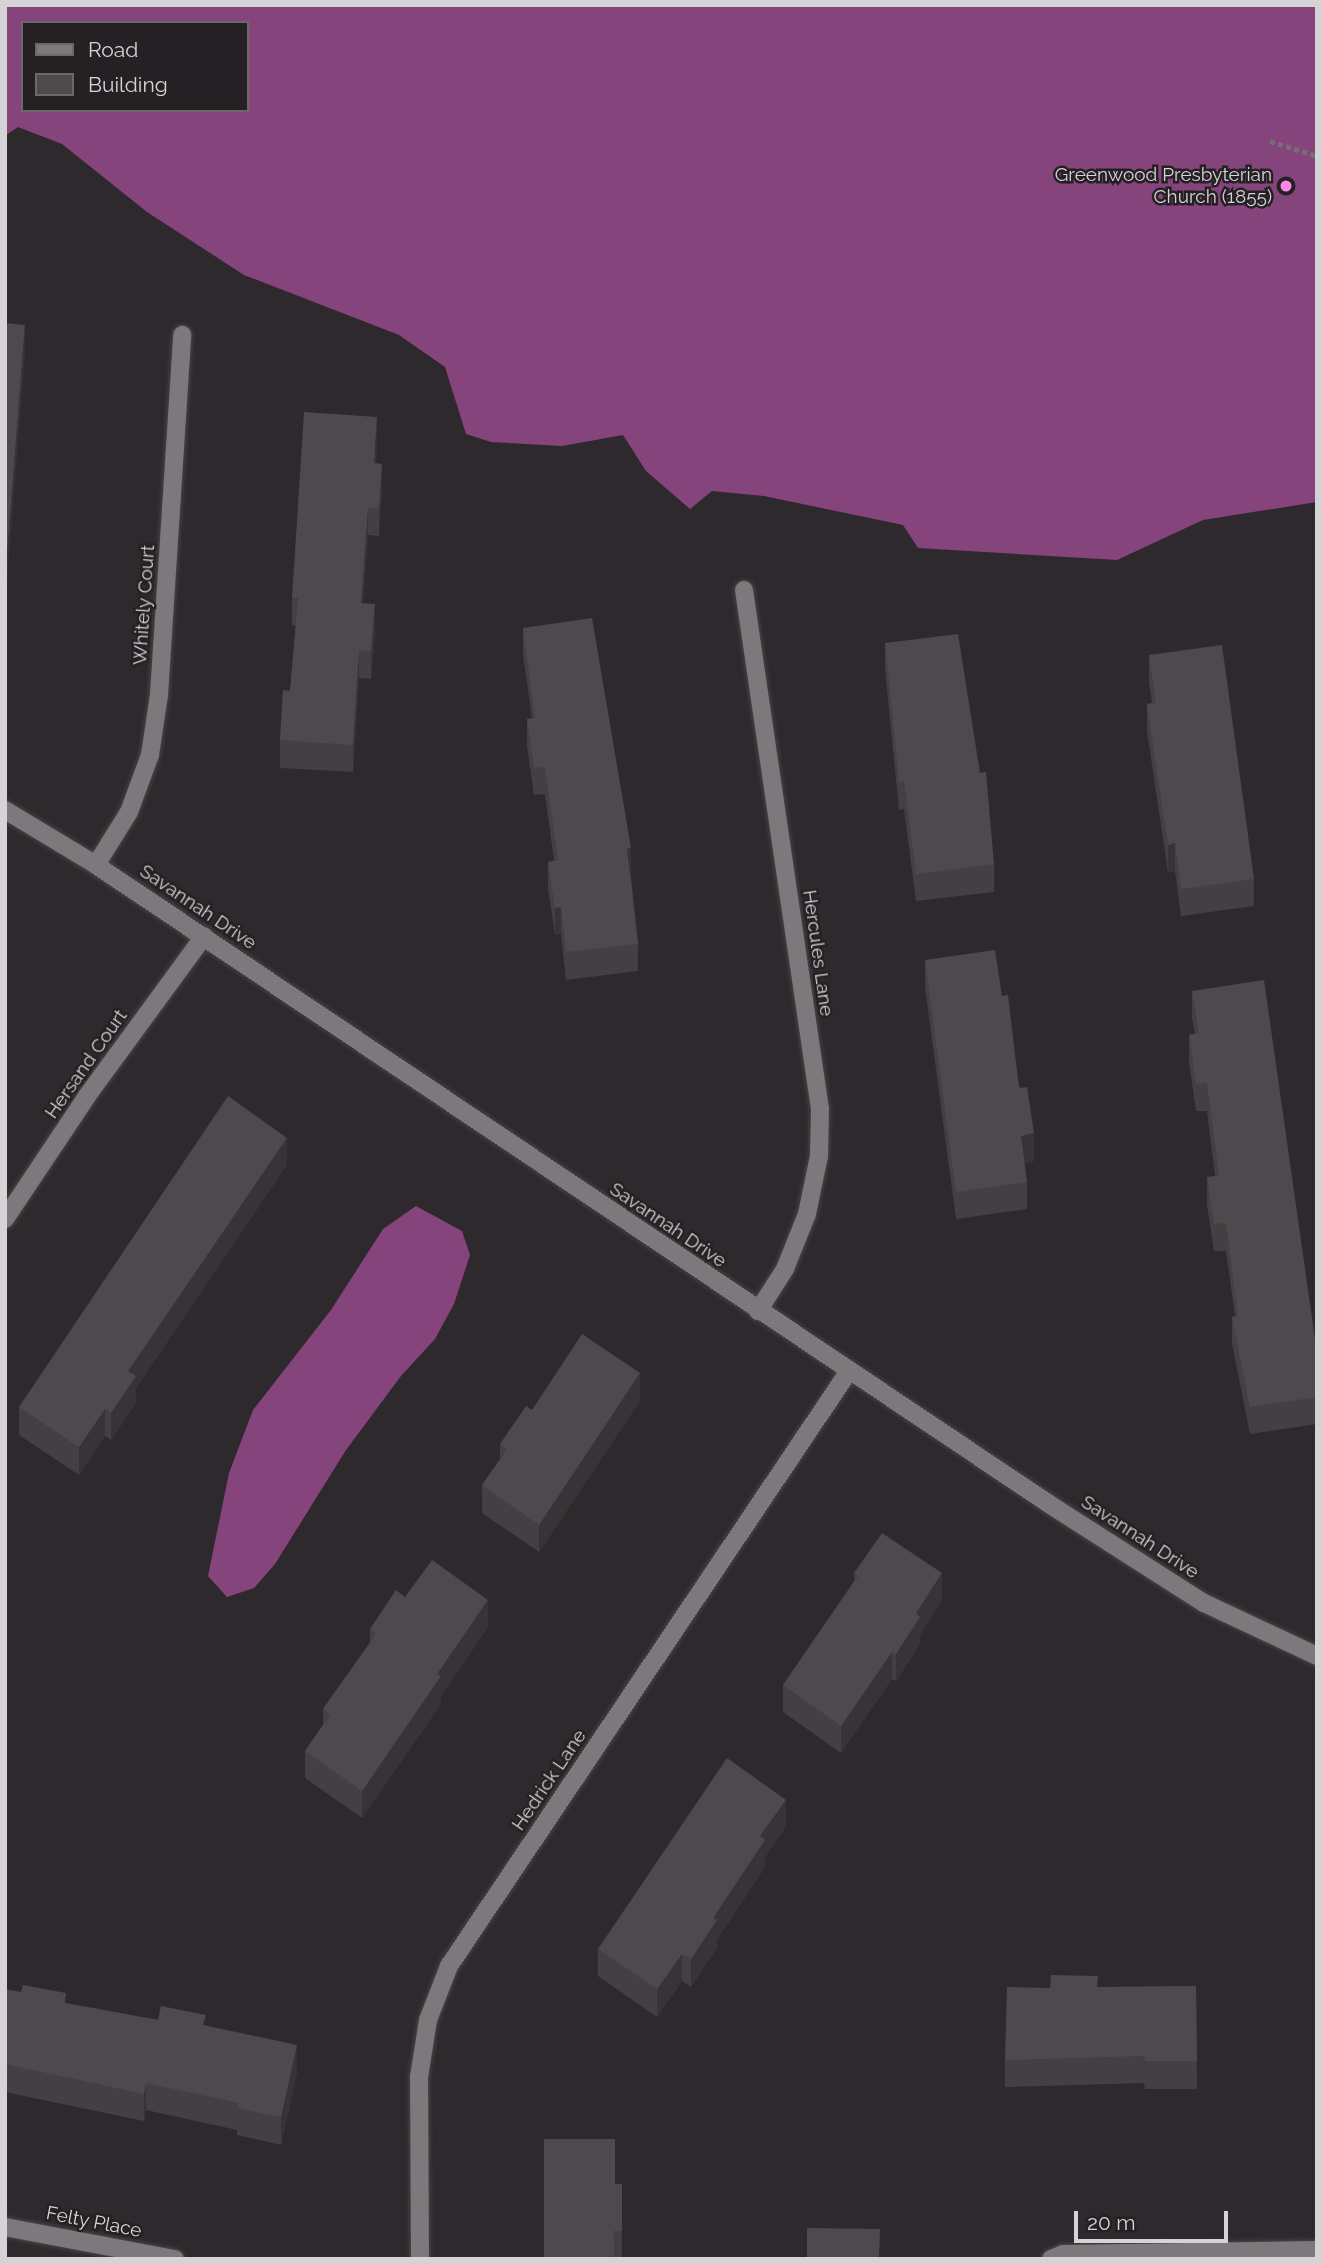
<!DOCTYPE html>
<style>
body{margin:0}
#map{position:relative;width:1322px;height:2264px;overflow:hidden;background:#2e292d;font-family:Raleway,sans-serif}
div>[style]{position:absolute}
.forest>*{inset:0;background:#86447c}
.path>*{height:4.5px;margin-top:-2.25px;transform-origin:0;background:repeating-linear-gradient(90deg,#736f72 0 5px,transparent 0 8.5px)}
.roads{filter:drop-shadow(0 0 2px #484447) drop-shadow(0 0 2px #484447)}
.minor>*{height:18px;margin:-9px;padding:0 9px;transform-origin:9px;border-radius:9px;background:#7d787c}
.wall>*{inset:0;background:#433f42}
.shaded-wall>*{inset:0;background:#373336}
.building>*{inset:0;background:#4e494d}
.dots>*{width:19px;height:19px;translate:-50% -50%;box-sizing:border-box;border:4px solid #242023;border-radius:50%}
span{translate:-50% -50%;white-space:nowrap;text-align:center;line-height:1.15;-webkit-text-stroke:5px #242023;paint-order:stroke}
.poi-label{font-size:19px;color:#d5d3d5}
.right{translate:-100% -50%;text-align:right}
.street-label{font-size:19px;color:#d5d3d5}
.frame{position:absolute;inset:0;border:7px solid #d5d3d5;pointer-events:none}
.legend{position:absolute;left:21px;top:21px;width:228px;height:91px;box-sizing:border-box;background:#242023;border:2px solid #6b686a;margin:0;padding:9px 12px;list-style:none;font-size:21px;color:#d5d3d5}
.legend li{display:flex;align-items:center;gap:14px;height:35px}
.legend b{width:35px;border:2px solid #6b686a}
.scale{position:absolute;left:1074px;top:2211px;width:154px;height:32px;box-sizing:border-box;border:4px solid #d5d3d5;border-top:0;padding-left:9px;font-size:21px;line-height:24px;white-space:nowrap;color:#d5d3d5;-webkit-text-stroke:5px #242023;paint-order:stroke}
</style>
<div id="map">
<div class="forest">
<div style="clip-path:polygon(evenodd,5px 5px,1317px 5px,1317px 502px,1203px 520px,1117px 560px,918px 548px,903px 525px,764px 496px,712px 491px,690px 509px,646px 471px,623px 435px,562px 446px,491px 442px,466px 434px,445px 367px,399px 335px,244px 275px,147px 212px,62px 144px,18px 127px,5px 136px,5px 5px,23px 23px,247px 23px,247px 110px,23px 110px,23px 23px)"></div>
<div style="clip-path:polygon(416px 1206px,462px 1231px,470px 1255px,454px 1304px,435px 1339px,401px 1376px,346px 1450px,275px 1564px,254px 1588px,227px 1597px,208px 1576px,229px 1473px,253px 1410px,331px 1310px,383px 1229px)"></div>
</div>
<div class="path">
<div style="left:1270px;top:141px;width:49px;rotate:17.7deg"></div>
</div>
<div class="roads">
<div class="minor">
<div style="left:744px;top:590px;width:525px;rotate:81.67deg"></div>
<div style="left:820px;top:1109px;width:47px;rotate:91.2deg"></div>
<div style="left:819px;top:1156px;width:59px;rotate:101.7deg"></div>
<div style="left:807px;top:1214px;width:59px;rotate:111.8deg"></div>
<div style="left:785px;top:1269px;width:50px;rotate:122.7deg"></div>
<div style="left:5px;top:810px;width:106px;rotate:31.1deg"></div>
<div style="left:96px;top:865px;width:1147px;rotate:33.84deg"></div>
<div style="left:1049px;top:1504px;width:184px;rotate:32.6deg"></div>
<div style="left:1204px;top:1603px;width:125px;rotate:25.1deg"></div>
<div style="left:96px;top:865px;width:62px;rotate:-58.1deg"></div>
<div style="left:129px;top:812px;width:61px;rotate:-69.8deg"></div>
<div style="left:150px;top:755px;width:61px;rotate:-81.5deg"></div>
<div style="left:159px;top:695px;width:361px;rotate:-86.3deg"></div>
<div style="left:5px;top:1219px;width:148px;rotate:-56.3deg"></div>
<div style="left:87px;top:1096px;width:198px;rotate:-53.8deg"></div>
<div style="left:5px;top:2227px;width:173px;rotate:10.7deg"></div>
<div style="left:420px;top:2259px;width:182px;rotate:-90.3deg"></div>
<div style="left:419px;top:2077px;width:58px;rotate:-81deg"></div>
<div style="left:428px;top:2020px;width:58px;rotate:-68.7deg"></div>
<div style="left:449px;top:1966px;width:717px;rotate:-56.09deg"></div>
<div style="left:1051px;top:2259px;width:13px;rotate:-23deg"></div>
<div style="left:1063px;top:2254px;width:254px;rotate:-0.9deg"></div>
</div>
</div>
<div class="wall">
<div style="clip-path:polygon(377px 445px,376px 463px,382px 491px,379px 536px,368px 535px,363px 603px,375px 632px,371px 679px,359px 678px,353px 772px,280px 768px,280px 740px,290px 691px,296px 626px,292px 625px,292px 598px)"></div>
<div style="clip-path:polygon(523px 628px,631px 876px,638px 944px,638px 971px,566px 980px,561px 934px,555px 935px,548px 889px,548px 862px,554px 861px,545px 794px,534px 795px,527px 746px,527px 719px,532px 718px,523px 655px)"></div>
<div style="clip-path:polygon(885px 643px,994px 864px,994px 892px,916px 901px,904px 809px,899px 810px,885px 670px)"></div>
<div style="clip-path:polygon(1149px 655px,1254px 879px,1254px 906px,1181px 916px,1175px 871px,1168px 872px,1147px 731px,1147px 704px,1152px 703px,1149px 682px)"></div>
<div style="clip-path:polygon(925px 960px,1002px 996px,1034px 1161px,1024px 1163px,1027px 1182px,1027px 1209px,956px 1219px,925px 987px)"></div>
<div style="clip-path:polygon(1192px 991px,1317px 1353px,1317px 1424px,1250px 1434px,1232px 1344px,1232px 1317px,1235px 1316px,1226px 1251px,1214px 1251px,1207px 1205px,1207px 1177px,1215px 1176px,1207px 1111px,1196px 1111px,1189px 1062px,1189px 1035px,1195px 1034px,1192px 1018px)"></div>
<div style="clip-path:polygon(287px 1165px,136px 1388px,136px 1403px,111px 1440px,105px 1436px,79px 1475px,19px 1435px,19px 1407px)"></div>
<div style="clip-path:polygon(640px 1401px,539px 1552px,482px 1513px,482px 1485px,500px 1460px,500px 1444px,532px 1410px)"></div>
<div style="clip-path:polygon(854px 1573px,942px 1600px,920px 1635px,920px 1644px,896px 1681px,892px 1679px,841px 1753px,783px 1712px,783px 1685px,854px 1581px)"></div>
<div style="clip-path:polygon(405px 1597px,488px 1627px,441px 1696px,441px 1704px,362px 1818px,305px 1778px,305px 1751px,323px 1725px,323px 1709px,370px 1643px,370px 1629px)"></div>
<div style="clip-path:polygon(786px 1827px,765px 1857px,765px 1867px,717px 1940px,717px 1948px,691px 1987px,682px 1981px,657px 2017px,598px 1976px,598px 1949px)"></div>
<div style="clip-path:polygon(1196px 1986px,1197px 2089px,1145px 2089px,1144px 2083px,1005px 2087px,1005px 2060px,1050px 1988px)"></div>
<div style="clip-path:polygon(5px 1989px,66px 2003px,158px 2020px,206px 2026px,297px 2073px,281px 2145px,237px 2135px,237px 2130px,146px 2110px,144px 2121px,5px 2092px)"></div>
<div style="clip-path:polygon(615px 2184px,622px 2184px,622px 2259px,614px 2258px)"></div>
</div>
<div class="shaded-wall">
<div style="clip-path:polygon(25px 325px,25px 353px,5px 608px,5px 580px)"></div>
<div style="clip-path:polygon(377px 417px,377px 445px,374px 491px,374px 463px)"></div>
<div style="clip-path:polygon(382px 464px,382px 491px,379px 536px,379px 508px)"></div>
<div style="clip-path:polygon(368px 508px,368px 535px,361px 630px,361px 603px)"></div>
<div style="clip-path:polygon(375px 604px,375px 632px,371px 679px,371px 651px)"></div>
<div style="clip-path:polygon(359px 650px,359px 678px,353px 772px,353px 745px)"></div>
<div style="clip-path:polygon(1175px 843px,1175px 871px,1168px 872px,1168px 845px)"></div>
<div style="clip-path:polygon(631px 848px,631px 876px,627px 877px,627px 849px)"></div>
<div style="clip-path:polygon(561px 907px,561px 934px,555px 935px,555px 908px)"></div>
<div style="clip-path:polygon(1034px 1133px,1034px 1161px,1021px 1164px,1021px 1136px)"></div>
<div style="clip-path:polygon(287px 1138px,287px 1165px,136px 1388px,136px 1403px,111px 1440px,111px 1413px,128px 1371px)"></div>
<div style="clip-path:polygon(640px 1373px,640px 1401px,539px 1552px,539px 1525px)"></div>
<div style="clip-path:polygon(105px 1409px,105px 1436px,79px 1475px,79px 1447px)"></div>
<div style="clip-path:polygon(942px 1573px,942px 1600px,920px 1635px,920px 1644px,896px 1681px,896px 1654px,916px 1613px)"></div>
<div style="clip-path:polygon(488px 1600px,488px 1627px,441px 1696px,441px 1704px,362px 1818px,362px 1791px,437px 1674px)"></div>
<div style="clip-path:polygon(892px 1652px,892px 1679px,841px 1753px,841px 1726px)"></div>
<div style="clip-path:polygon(786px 1800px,786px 1827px,765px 1857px,765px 1867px,717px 1940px,717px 1948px,691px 1987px,691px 1959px,760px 1836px)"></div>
<div style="clip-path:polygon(682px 1954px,682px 1981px,657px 2017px,657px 1989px)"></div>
<div style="clip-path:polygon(297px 2045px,297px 2073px,281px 2145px,281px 2117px)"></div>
<div style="clip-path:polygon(146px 2083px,146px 2110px,144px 2121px,144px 2094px)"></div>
</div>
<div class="building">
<div style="clip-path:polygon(5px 323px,25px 325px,5px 580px)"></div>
<div style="clip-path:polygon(304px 412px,377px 417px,374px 463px,382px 464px,379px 508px,368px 508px,361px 603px,375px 604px,371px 651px,359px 650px,353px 745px,280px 740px,283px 690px,290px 691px,298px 598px,292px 598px)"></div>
<div style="clip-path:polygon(592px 618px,631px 848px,627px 849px,638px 944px,566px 952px,561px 907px,555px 908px,548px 862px,558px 860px,545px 767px,534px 768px,527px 719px,535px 718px,523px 628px)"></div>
<div style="clip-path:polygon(958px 634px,980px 773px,986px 772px,994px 864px,916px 874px,904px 781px,899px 782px,885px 643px)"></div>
<div style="clip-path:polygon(1222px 645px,1254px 879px,1181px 889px,1175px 843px,1168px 845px,1147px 704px,1156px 703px,1149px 655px)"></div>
<div style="clip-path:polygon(995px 950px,1002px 996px,1008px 995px,1019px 1088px,1027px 1087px,1034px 1133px,1021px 1136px,1027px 1182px,956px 1192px,925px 960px)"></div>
<div style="clip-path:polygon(1264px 980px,1317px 1353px,1317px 1397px,1250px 1407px,1232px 1317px,1238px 1316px,1226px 1223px,1214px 1224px,1207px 1177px,1219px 1176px,1207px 1083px,1196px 1084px,1189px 1035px,1199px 1033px,1192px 991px)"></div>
<div style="clip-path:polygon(228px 1096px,287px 1138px,128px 1371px,136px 1376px,111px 1413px,105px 1409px,79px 1447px,19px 1407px)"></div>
<div style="clip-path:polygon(582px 1334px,640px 1373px,539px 1525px,482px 1485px,507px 1449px,500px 1444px,526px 1406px,532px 1410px)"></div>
<div style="clip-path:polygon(882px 1533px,942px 1573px,916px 1613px,920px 1617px,896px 1654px,892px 1652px,841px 1726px,783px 1685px,858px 1576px,854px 1573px)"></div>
<div style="clip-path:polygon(432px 1560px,488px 1600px,437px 1674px,441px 1676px,362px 1791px,305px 1751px,330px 1715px,323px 1709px,376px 1634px,370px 1629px,396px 1590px,405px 1597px)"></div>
<div style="clip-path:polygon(727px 1758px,786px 1800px,760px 1836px,765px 1840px,713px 1918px,717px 1920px,691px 1959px,682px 1954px,657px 1989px,598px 1949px)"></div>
<div style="clip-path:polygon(1051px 1975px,1098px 1976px,1097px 1987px,1196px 1986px,1197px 2061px,1145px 2061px,1144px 2056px,1005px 2060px,1007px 1987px,1050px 1988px)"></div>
<div style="clip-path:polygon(23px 1985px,66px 1993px,65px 2003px,158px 2020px,161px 2006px,206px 2015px,203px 2025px,297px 2045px,281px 2117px,237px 2108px,239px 2103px,146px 2083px,144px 2094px,5px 2064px,5px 1989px,21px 1992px)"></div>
<div style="clip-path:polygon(544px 2139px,615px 2139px,615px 2184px,622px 2184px,622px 2231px,614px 2231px,614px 2259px,544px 2259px)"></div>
<div style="clip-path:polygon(807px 2228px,880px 2229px,879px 2259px,807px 2259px)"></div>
</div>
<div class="dots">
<div style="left:1286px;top:186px;background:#f987e9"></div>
</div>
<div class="poi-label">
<span class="right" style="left:1272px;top:186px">Greenwood Presbyterian<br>Church (1855)</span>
</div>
<div class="street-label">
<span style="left:144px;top:605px;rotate:-86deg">Whitely Court</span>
<span style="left:198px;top:907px;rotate:34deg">Savannah Drive</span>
<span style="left:818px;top:953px;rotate:82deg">Hercules Lane</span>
<span style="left:86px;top:1064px;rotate:-55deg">Hersand Court</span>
<span style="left:668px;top:1225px;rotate:34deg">Savannah Drive</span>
<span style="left:1140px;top:1537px;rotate:33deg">Savannah Drive</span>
<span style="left:549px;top:1780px;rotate:-56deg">Hedrick Lane</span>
<span style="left:94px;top:2222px;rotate:11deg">Felty Place</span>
</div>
<div class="frame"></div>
<ul class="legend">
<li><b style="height:9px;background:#7d787c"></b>Road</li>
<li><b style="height:19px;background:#4e494d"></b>Building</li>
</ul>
<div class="scale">20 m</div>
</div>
